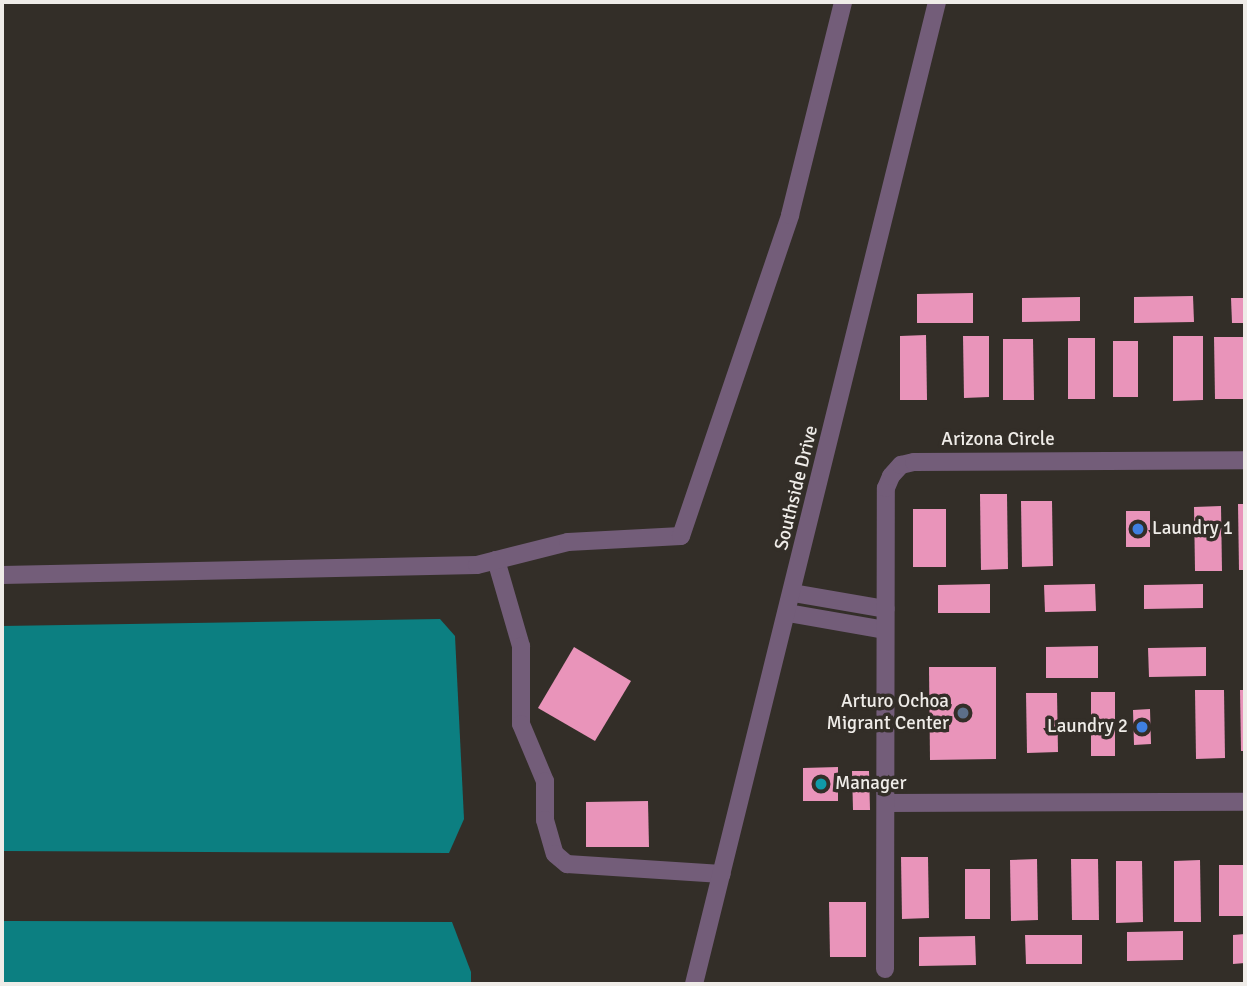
<!DOCTYPE html>
<style>
body{margin:0}
#map{position:relative;width:1247px;height:986px;overflow:hidden;background:#332e28;font-family:Signika,sans-serif}
div>[style]{position:absolute}
.water>*{inset:0;background:#0c7f81}
.building>*{inset:0;background:#e994ba}
.minor>*{height:18px;margin:-9px;padding:0 9px;transform-origin:9px;border-radius:9px;background:#735d79}
.dots>*{width:19px;height:19px;translate:-50% -50%;box-sizing:border-box;border:4px solid #332e28;border-radius:50%}
span{translate:-50% -50%;white-space:nowrap;text-align:center;line-height:1.15;-webkit-text-stroke:7px #332e28;paint-order:stroke}
.street-label{font-size:19px;color:#efece8}
.poi-label{font-size:19px;color:#efece8}
.left{translate:0 -50%;text-align:left}
.right{translate:-100% -50%;text-align:right}
.frame{position:absolute;inset:0;border:4px solid #efece8;pointer-events:none}
</style>
<div id="map">
<div class="water">
<div style="clip-path:polygon(440px 619px,455px 636px,464px 819px,449px 853px,2px 851px,2px 626px)"></div>
<div style="clip-path:polygon(2px 921px,452px 922px,471px 972px,471px 984px,2px 984px)"></div>
</div>
<div class="building">
<div style="clip-path:polygon(973px 293px,973px 323px,917px 323px,917px 294px)"></div>
<div style="clip-path:polygon(1193px 296px,1194px 322px,1134px 323px,1134px 297px)"></div>
<div style="clip-path:polygon(1080px 297px,1080px 321px,1022px 322px,1022px 298px)"></div>
<div style="clip-path:polygon(1231px 298px,1245px 298px,1245px 323px,1232px 323px)"></div>
<div style="clip-path:polygon(926px 335px,927px 400px,900px 400px,900px 336px)"></div>
<div style="clip-path:polygon(963px 336px,989px 336px,989px 397px,964px 398px)"></div>
<div style="clip-path:polygon(1173px 336px,1203px 336px,1203px 400px,1173px 401px)"></div>
<div style="clip-path:polygon(1214px 337px,1243px 337px,1243px 399px,1215px 399px)"></div>
<div style="clip-path:polygon(1068px 338px,1095px 338px,1095px 399px,1068px 399px)"></div>
<div style="clip-path:polygon(1003px 339px,1033px 339px,1034px 400px,1003px 400px)"></div>
<div style="clip-path:polygon(1113px 341px,1138px 341px,1138px 397px,1113px 397px)"></div>
<div style="clip-path:polygon(980px 494px,1007px 494px,1008px 569px,981px 570px)"></div>
<div style="clip-path:polygon(1021px 501px,1052px 501px,1053px 566px,1022px 567px)"></div>
<div style="clip-path:polygon(1238px 504px,1245px 504px,1245px 570px,1239px 570px)"></div>
<div style="clip-path:polygon(1221px 506px,1222px 571px,1195px 571px,1194px 507px)"></div>
<div style="clip-path:polygon(913px 509px,946px 509px,946px 567px,913px 567px)"></div>
<div style="clip-path:polygon(1126px 511px,1150px 511px,1150px 547px,1126px 547px)"></div>
<div style="clip-path:polygon(990px 584px,990px 613px,938px 613px,938px 585px)"></div>
<div style="clip-path:polygon(1095px 584px,1096px 611px,1045px 612px,1044px 585px)"></div>
<div style="clip-path:polygon(1203px 584px,1203px 608px,1144px 609px,1144px 585px)"></div>
<div style="clip-path:polygon(1098px 646px,1098px 678px,1046px 678px,1046px 647px)"></div>
<div style="clip-path:polygon(574px 647px,631px 681px,595px 741px,538px 708px)"></div>
<div style="clip-path:polygon(1206px 647px,1206px 676px,1149px 677px,1148px 648px)"></div>
<div style="clip-path:polygon(929px 667px,996px 667px,996px 759px,930px 760px)"></div>
<div style="clip-path:polygon(1195px 690px,1224px 690px,1225px 758px,1196px 759px)"></div>
<div style="clip-path:polygon(1240px 690px,1245px 690px,1245px 751px,1241px 751px)"></div>
<div style="clip-path:polygon(1091px 692px,1115px 692px,1115px 756px,1091px 756px)"></div>
<div style="clip-path:polygon(1026px 693px,1057px 693px,1058px 752px,1027px 753px)"></div>
<div style="clip-path:polygon(1150px 709px,1151px 744px,1134px 745px,1133px 710px)"></div>
<div style="clip-path:polygon(838px 767px,838px 801px,803px 801px,803px 768px)"></div>
<div style="clip-path:polygon(852px 771px,869px 771px,870px 810px,853px 810px)"></div>
<div style="clip-path:polygon(648px 801px,649px 847px,586px 847px,586px 802px)"></div>
<div style="clip-path:polygon(901px 857px,928px 857px,929px 918px,902px 919px)"></div>
<div style="clip-path:polygon(1037px 859px,1038px 920px,1011px 921px,1010px 860px)"></div>
<div style="clip-path:polygon(1071px 859px,1098px 859px,1099px 920px,1072px 920px)"></div>
<div style="clip-path:polygon(1200px 860px,1201px 922px,1174px 922px,1174px 861px)"></div>
<div style="clip-path:polygon(1116px 861px,1142px 861px,1143px 922px,1116px 923px)"></div>
<div style="clip-path:polygon(1219px 865px,1243px 865px,1243px 916px,1219px 916px)"></div>
<div style="clip-path:polygon(965px 869px,990px 869px,990px 919px,965px 919px)"></div>
<div style="clip-path:polygon(829px 902px,866px 902px,866px 957px,830px 957px)"></div>
<div style="clip-path:polygon(1183px 931px,1183px 960px,1127px 961px,1127px 932px)"></div>
<div style="clip-path:polygon(1245px 934px,1245px 963px,1233px 964px,1233px 935px)"></div>
<div style="clip-path:polygon(1025px 935px,1082px 935px,1082px 964px,1026px 964px)"></div>
<div style="clip-path:polygon(975px 936px,976px 965px,919px 966px,919px 937px)"></div>
</div>
<div class="minor">
<div style="left:496px;top:560px;width:90px;rotate:73.8deg"></div>
<div style="left:521px;top:646px;width:78px;rotate:90deg"></div>
<div style="left:521px;top:724px;width:62px;rotate:67.2deg"></div>
<div style="left:545px;top:781px;width:39px;rotate:90deg"></div>
<div style="left:545px;top:820px;width:35px;rotate:74deg"></div>
<div style="left:555px;top:854px;width:16px;rotate:40deg"></div>
<div style="left:567px;top:864px;width:155px;rotate:3.7deg"></div>
<div style="left:2px;top:575px;width:475px;rotate:-1.2deg"></div>
<div style="left:477px;top:565px;width:94px;rotate:-14.2deg"></div>
<div style="left:568px;top:542px;width:113px;rotate:-3deg"></div>
<div style="left:681px;top:536px;width:339px;rotate:-71.2deg"></div>
<div style="left:790px;top:215px;width:219px;rotate:-76deg"></div>
<div style="left:793px;top:593px;width:94px;rotate:9.8deg"></div>
<div style="left:788px;top:613px;width:98px;rotate:9.9deg"></div>
<div style="left:886px;top:803px;width:359px;rotate:-0.2deg"></div>
<div style="left:885px;top:969px;width:481px;rotate:-89.9deg"></div>
<div style="left:886px;top:488px;width:13px;rotate:-67deg"></div>
<div style="left:891px;top:476px;width:15px;rotate:-48deg"></div>
<div style="left:901px;top:465px;width:13px;rotate:-13deg"></div>
<div style="left:914px;top:462px;width:331px;rotate:-0.3deg"></div>
<div style="left:694px;top:984px;width:1012px;rotate:-76.1deg"></div>
</div>
<div class="dots">
<div style="left:1138px;top:529px;background:#3f7fe0"></div>
<div style="left:963px;top:713px;background:#5c6f8a"></div>
<div style="left:1142px;top:727px;background:#3f7fe0"></div>
<div style="left:821px;top:784px;background:#0f9aa8"></div>
</div>
<div class="street-label">
<span style="left:998px;top:440px">Arizona Circle</span>
<span style="left:797px;top:488px;rotate:-76deg">Southside Drive</span>
</div>
<div class="poi-label">
<span class="left" style="left:1152px;top:529px">Laundry 1</span>
<span class="right" style="left:949px;top:713px">Arturo Ochoa<br>Migrant Center</span>
<span class="right" style="left:1128px;top:727px">Laundry 2</span>
<span class="left" style="left:835px;top:784px">Manager</span>
</div>
<div class="frame"></div>
</div>
